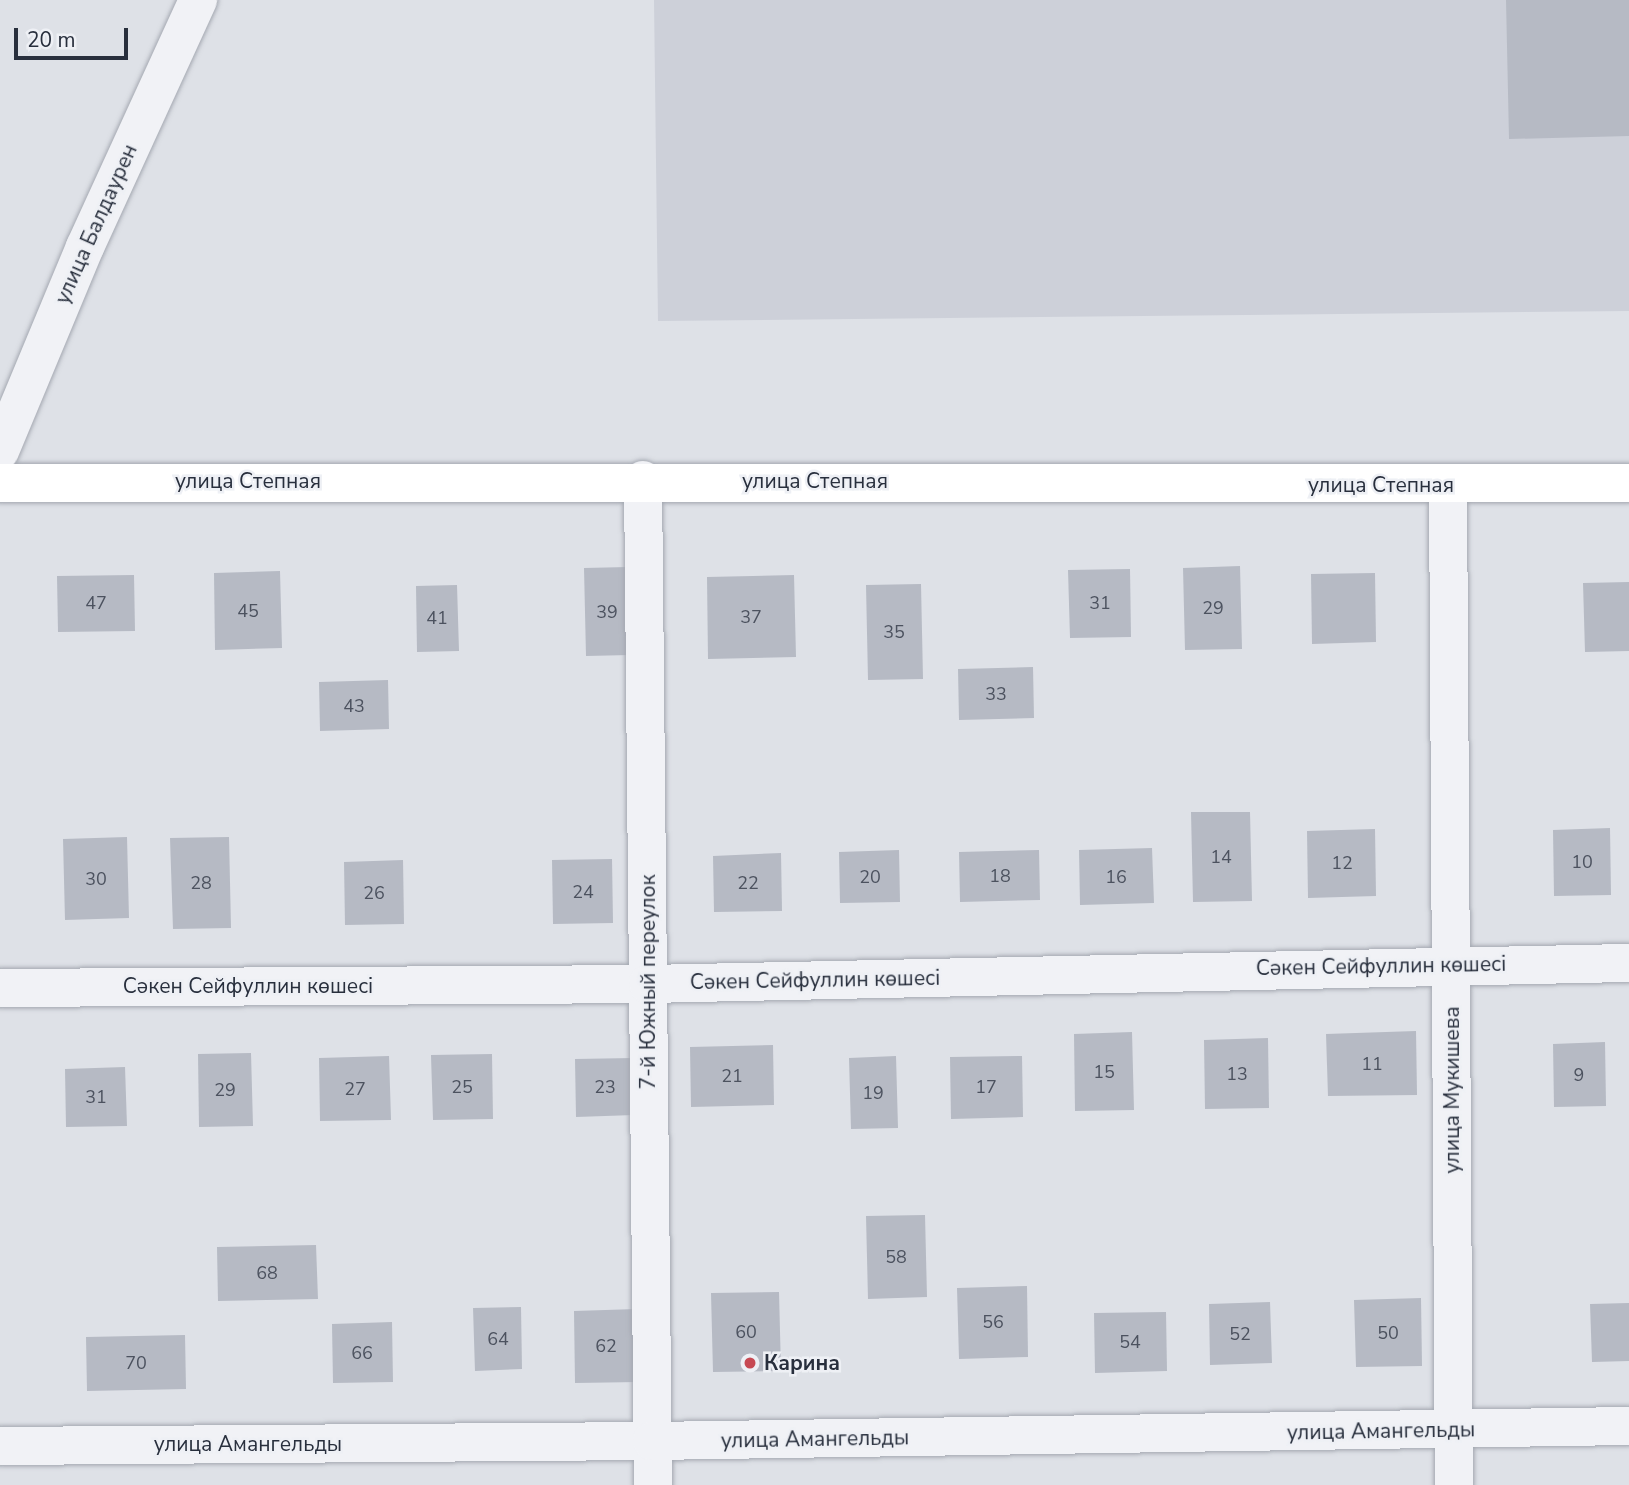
<!DOCTYPE html>
<meta charset="utf-8">
<style>
body{margin:0}
#map{position:relative;width:1629px;height:1485px;overflow:hidden;background:#dee1e7;font-family:"Nunito Sans",sans-serif}
div>[style]{position:absolute}
.built>*{inset:0;background:#cdd0d9}
.building>*{inset:0;background:#b6bac4}
.roads{filter:drop-shadow(0 0 2px #a4a8b1) drop-shadow(0 0 2px #a4a8b1)}
.street>*{height:38px;margin:-19px;padding:0 19px;transform-origin:19px;border-radius:19px;background:#f1f2f6}
.secondary>*{height:38px;margin:-19px;padding:0 19px;transform-origin:19px;border-radius:19px;background:#fff}
.dots>*{width:19px;height:19px;translate:-50% -50%;box-sizing:border-box;border:4px solid #eef0f5;border-radius:50%}
span{translate:-50% -50%;white-space:nowrap;text-align:center;line-height:1.15;-webkit-text-stroke:5px #eef0f5;paint-order:stroke}
.number-label{font-size:18px;color:#4c525f}
.number-label span{-webkit-text-stroke-width:0}
.street-label{font-size:21px;color:#282f3d}
.poi-label{font-size:21px;color:#282f3d;font-weight:700}
.left{translate:0 -50%;text-align:left}
.scale{position:absolute;left:14px;top:28px;width:114px;height:32px;box-sizing:border-box;border:4px solid #282f3d;border-top:0;padding-left:9px;font-size:21px;line-height:24px;white-space:nowrap;color:#282f3d;-webkit-text-stroke:5px #eef0f5;paint-order:stroke}
</style>
<div id="map">
<div class="built">
<div style="clip-path:polygon(654px 0,1629px 0,1629px 311px,658px 321px)"></div>
</div>
<div class="building">
<div style="clip-path:polygon(1506px 0,1629px 0,1629px 136px,1509px 139px)"></div>
<div style="clip-path:polygon(1240px 566px,1242px 649px,1185px 650px,1183px 568px)"></div>
<div style="clip-path:polygon(628px 567px,630px 655px,586px 656px,584px 568px)"></div>
<div style="clip-path:polygon(1130px 569px,1131px 637px,1070px 638px,1068px 570px)"></div>
<div style="clip-path:polygon(280px 571px,282px 648px,215px 650px,214px 573px)"></div>
<div style="clip-path:polygon(1375px 573px,1376px 642px,1312px 644px,1311px 574px)"></div>
<div style="clip-path:polygon(134px 575px,135px 631px,58px 632px,57px 576px)"></div>
<div style="clip-path:polygon(794px 575px,796px 657px,708px 659px,707px 577px)"></div>
<div style="clip-path:polygon(1629px 582px,1629px 651px,1585px 652px,1583px 583px)"></div>
<div style="clip-path:polygon(921px 584px,923px 679px,868px 680px,866px 585px)"></div>
<div style="clip-path:polygon(457px 585px,459px 651px,417px 652px,416px 586px)"></div>
<div style="clip-path:polygon(1033px 667px,1034px 718px,959px 720px,958px 669px)"></div>
<div style="clip-path:polygon(388px 680px,389px 729px,320px 731px,319px 682px)"></div>
<div style="clip-path:polygon(1191px 812px,1250px 812px,1252px 901px,1193px 902px)"></div>
<div style="clip-path:polygon(1610px 828px,1611px 895px,1554px 896px,1553px 830px)"></div>
<div style="clip-path:polygon(1375px 829px,1376px 896px,1308px 898px,1307px 831px)"></div>
<div style="clip-path:polygon(127px 837px,129px 918px,65px 920px,63px 839px)"></div>
<div style="clip-path:polygon(229px 837px,231px 928px,173px 929px,170px 838px)"></div>
<div style="clip-path:polygon(1152px 848px,1154px 903px,1080px 905px,1079px 850px)"></div>
<div style="clip-path:polygon(899px 850px,900px 902px,840px 903px,839px 852px)"></div>
<div style="clip-path:polygon(1039px 850px,1040px 900px,960px 902px,959px 852px)"></div>
<div style="clip-path:polygon(781px 853px,782px 911px,714px 912px,713px 856px)"></div>
<div style="clip-path:polygon(612px 859px,613px 923px,553px 924px,552px 860px)"></div>
<div style="clip-path:polygon(403px 860px,404px 924px,345px 925px,344px 862px)"></div>
<div style="clip-path:polygon(1416px 1031px,1417px 1095px,1328px 1096px,1326px 1034px)"></div>
<div style="clip-path:polygon(1132px 1032px,1134px 1110px,1075px 1111px,1074px 1034px)"></div>
<div style="clip-path:polygon(1268px 1038px,1269px 1108px,1205px 1109px,1204px 1040px)"></div>
<div style="clip-path:polygon(1605px 1042px,1606px 1106px,1554px 1107px,1553px 1044px)"></div>
<div style="clip-path:polygon(773px 1045px,774px 1105px,691px 1107px,690px 1047px)"></div>
<div style="clip-path:polygon(251px 1053px,253px 1126px,199px 1127px,198px 1054px)"></div>
<div style="clip-path:polygon(492px 1054px,493px 1119px,433px 1120px,431px 1055px)"></div>
<div style="clip-path:polygon(389px 1056px,391px 1120px,320px 1121px,319px 1058px)"></div>
<div style="clip-path:polygon(896px 1056px,898px 1128px,851px 1129px,849px 1058px)"></div>
<div style="clip-path:polygon(1022px 1056px,1023px 1117px,951px 1119px,950px 1057px)"></div>
<div style="clip-path:polygon(633px 1058px,634px 1115px,576px 1117px,575px 1059px)"></div>
<div style="clip-path:polygon(125px 1067px,127px 1126px,66px 1127px,65px 1069px)"></div>
<div style="clip-path:polygon(925px 1215px,927px 1297px,868px 1299px,866px 1216px)"></div>
<div style="clip-path:polygon(316px 1245px,318px 1299px,218px 1301px,217px 1247px)"></div>
<div style="clip-path:polygon(1027px 1286px,1028px 1357px,959px 1359px,957px 1288px)"></div>
<div style="clip-path:polygon(779px 1292px,781px 1371px,713px 1372px,711px 1293px)"></div>
<div style="clip-path:polygon(1421px 1298px,1422px 1366px,1356px 1367px,1354px 1300px)"></div>
<div style="clip-path:polygon(1270px 1302px,1272px 1363px,1210px 1365px,1209px 1304px)"></div>
<div style="clip-path:polygon(1629px 1303px,1629px 1361px,1592px 1362px,1590px 1304px)"></div>
<div style="clip-path:polygon(521px 1307px,522px 1369px,475px 1371px,473px 1308px)"></div>
<div style="clip-path:polygon(637px 1309px,639px 1382px,575px 1383px,574px 1311px)"></div>
<div style="clip-path:polygon(1166px 1312px,1167px 1371px,1095px 1373px,1094px 1313px)"></div>
<div style="clip-path:polygon(392px 1322px,393px 1382px,333px 1383px,332px 1324px)"></div>
<div style="clip-path:polygon(185px 1335px,186px 1389px,87px 1391px,86px 1337px)"></div>
</div>
<div class="roads">
<div class="street">
<div style="left:0;top:451px;width:221px;rotate:-67.4deg"></div>
<div style="left:85px;top:247px;width:272px;rotate:-65.4deg"></div>
<div style="left:643px;top:480px;width:1005px;rotate:89.43deg"></div>
<div style="left:1448px;top:485px;width:1000px;rotate:89.66deg"></div>
<div style="left:0;top:988px;width:648px;rotate:-0.35deg"></div>
<div style="left:648px;top:984px;width:981px;rotate:-1.23deg"></div>
<div style="left:0;top:1446px;width:652px;rotate:-0.44deg"></div>
<div style="left:652px;top:1441px;width:977px;rotate:-0.88deg"></div>
</div>
<div class="secondary">
<div style="left:0;top:483px;width:1629px"></div>
</div>
</div>
<div class="dots">
<div style="left:750px;top:1363px;background:#c74953"></div>
</div>
<div class="number-label">
<span style="left:96px;top:603px">47</span>
<span style="left:1100px;top:603px">31</span>
<span style="left:1213px;top:608px">29</span>
<span style="left:248px;top:611px">45</span>
<span style="left:607px;top:612px">39</span>
<span style="left:751px;top:617px">37</span>
<span style="left:437px;top:618px">41</span>
<span style="left:894px;top:632px">35</span>
<span style="left:996px;top:694px">33</span>
<span style="left:354px;top:706px">43</span>
<span style="left:1221px;top:857px">14</span>
<span style="left:1582px;top:862px">10</span>
<span style="left:1342px;top:863px">12</span>
<span style="left:1000px;top:876px">18</span>
<span style="left:870px;top:877px">20</span>
<span style="left:1116px;top:877px">16</span>
<span style="left:96px;top:879px">30</span>
<span style="left:201px;top:883px">28</span>
<span style="left:748px;top:883px">22</span>
<span style="left:583px;top:892px">24</span>
<span style="left:374px;top:893px">26</span>
<span style="left:1372px;top:1064px">11</span>
<span style="left:1104px;top:1072px">15</span>
<span style="left:1237px;top:1074px">13</span>
<span style="left:1579px;top:1075px">9</span>
<span style="left:732px;top:1076px">21</span>
<span style="left:462px;top:1087px">25</span>
<span style="left:605px;top:1087px">23</span>
<span style="left:986px;top:1087px">17</span>
<span style="left:355px;top:1089px">27</span>
<span style="left:225px;top:1090px">29</span>
<span style="left:873px;top:1093px">19</span>
<span style="left:96px;top:1097px">31</span>
<span style="left:896px;top:1257px">58</span>
<span style="left:267px;top:1273px">68</span>
<span style="left:993px;top:1322px">56</span>
<span style="left:746px;top:1332px">60</span>
<span style="left:1388px;top:1333px">50</span>
<span style="left:1240px;top:1334px">52</span>
<span style="left:498px;top:1339px">64</span>
<span style="left:1130px;top:1342px">54</span>
<span style="left:606px;top:1346px">62</span>
<span style="left:362px;top:1353px">66</span>
<span style="left:136px;top:1363px">70</span>
</div>
<div class="street-label">
<span style="left:96px;top:224px;rotate:-66deg">улица Балдаурен</span>
<span style="left:248px;top:481px">улица Степная</span>
<span style="left:815px;top:481px">улица Степная</span>
<span style="left:1381px;top:485px">улица Степная</span>
<span style="left:1381px;top:966px;rotate:-1deg">Сәкен Сейфуллин көшесі</span>
<span style="left:815px;top:980px;rotate:-1deg">Сәкен Сейфуллин көшесі</span>
<span style="left:648px;top:982px;rotate:-90deg">7-й Южный переулок</span>
<span style="left:248px;top:986px">Сәкен Сейфуллин көшесі</span>
<span style="left:1452px;top:1090px;rotate:-90deg">улица Мукишева</span>
<span style="left:1381px;top:1431px;rotate:-1deg">улица Амангельды</span>
<span style="left:815px;top:1439px;rotate:-1deg">улица Амангельды</span>
<span style="left:248px;top:1444px">улица Амангельды</span>
</div>
<div class="poi-label">
<span class="left" style="left:764px;top:1363px">Карина</span>
</div>
<div class="scale">20 m</div>
</div>
